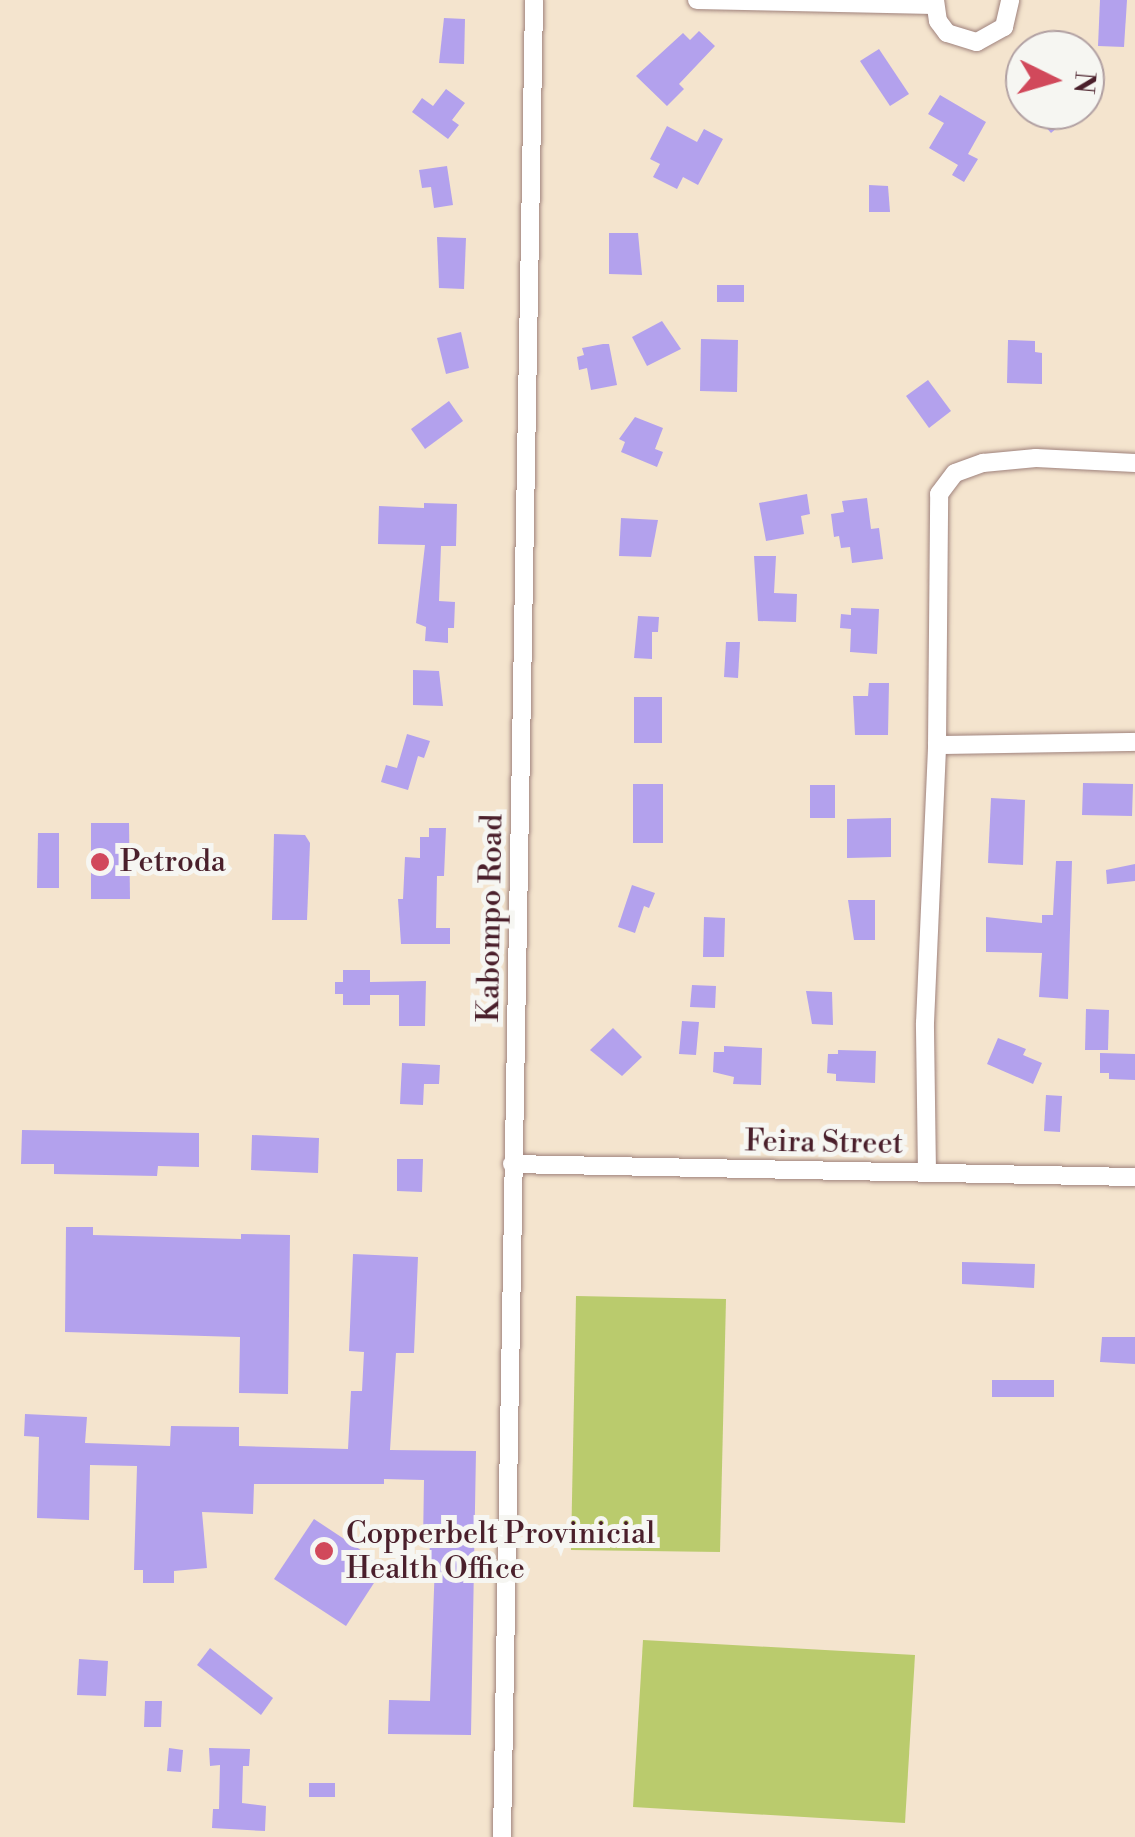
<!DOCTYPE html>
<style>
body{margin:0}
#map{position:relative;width:1135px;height:1837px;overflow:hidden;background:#f4e4ce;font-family:"Libre Bodoni",serif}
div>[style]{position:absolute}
.green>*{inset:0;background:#bacb6d}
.building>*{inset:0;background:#b3a1ed}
.roads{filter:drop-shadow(0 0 2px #9f827c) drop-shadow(0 0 2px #9f827c)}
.minor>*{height:18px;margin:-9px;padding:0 9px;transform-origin:9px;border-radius:9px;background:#fff}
.dots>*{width:28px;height:28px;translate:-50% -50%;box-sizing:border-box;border:5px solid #f6f6f2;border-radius:50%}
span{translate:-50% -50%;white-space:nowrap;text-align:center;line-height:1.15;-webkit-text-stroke:10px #f6f6f2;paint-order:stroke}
.poi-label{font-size:30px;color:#4a1f2b}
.left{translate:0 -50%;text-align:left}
.street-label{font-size:30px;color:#4a1f2b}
.north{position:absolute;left:1005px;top:30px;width:100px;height:100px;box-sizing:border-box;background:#f6f6f2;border:2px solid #b1a0a2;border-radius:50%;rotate:95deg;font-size:28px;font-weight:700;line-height:40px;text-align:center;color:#4a1f2b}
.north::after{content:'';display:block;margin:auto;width:35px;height:45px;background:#d1495b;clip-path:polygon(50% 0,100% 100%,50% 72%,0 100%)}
</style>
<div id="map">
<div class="green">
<div style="clip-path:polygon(576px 1296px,726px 1299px,720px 1552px,571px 1550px)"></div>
<div style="clip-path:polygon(643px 1640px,915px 1655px,905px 1823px,633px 1807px)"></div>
</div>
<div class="building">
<div style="clip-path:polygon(1100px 0,1127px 0,1124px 47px,1098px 46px)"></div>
<div style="clip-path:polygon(444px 18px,465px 19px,464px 64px,439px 63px)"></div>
<div style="clip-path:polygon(699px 31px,715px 46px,679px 84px,684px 89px,667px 106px,636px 76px,683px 33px,690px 40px)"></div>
<div style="clip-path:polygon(879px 49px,909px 94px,890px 106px,860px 61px)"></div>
<div style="clip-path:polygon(446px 89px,465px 103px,452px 120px,459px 125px,448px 139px,412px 112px,422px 98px,433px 106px)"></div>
<div style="clip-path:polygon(940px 95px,986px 122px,968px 154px,978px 159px,964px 182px,952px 175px,958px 165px,929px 148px,944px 123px,928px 114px)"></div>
<div style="clip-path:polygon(1031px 110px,1078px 110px,1051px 133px)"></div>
<div style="clip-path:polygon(667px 126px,697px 142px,704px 129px,723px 139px,698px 185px,683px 177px,677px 189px,653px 177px,660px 164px,650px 159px)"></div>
<div style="clip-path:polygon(447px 166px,453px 205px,434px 208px,431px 187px,422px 188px,419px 170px)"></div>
<div style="clip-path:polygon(869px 185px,888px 186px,890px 212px,869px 212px)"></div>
<div style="clip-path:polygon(609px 233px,638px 233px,642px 275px,609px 274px)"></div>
<div style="clip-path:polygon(437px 237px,466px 238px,464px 289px,439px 288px)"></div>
<div style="clip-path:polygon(717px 285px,744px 285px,744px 302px,717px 302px)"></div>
<div style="clip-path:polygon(662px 321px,681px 349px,647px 366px,632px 337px)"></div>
<div style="clip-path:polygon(461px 332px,469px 368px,446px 374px,437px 338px)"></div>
<div style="clip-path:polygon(701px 339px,738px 340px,737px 392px,700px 391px)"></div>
<div style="clip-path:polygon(1008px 340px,1035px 341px,1035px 352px,1042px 353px,1042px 384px,1007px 383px)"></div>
<div style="clip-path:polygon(603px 344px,609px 344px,617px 385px,591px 390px,587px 368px,579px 370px,577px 357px,584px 355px,582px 348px)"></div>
<div style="clip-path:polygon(928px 380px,951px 411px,929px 428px,906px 396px)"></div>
<div style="clip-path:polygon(449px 401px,463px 421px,425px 449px,411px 429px)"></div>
<div style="clip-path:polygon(635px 417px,663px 428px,655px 449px,663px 452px,657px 467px,621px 452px,625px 442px,619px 439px)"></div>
<div style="clip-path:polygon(807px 494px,810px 514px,801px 516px,804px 534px,766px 541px,759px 503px)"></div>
<div style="clip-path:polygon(867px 498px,871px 529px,879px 528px,883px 559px,852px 563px,850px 547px,841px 548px,839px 536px,834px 537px,831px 514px,844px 512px,842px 501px)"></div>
<div style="clip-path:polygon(424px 503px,457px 504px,456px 546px,441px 546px,439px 601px,455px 602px,454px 628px,448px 628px,448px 643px,425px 641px,426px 627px,416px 623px,425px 545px,378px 544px,379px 506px,424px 508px)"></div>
<div style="clip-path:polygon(621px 518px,658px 520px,651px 557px,619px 556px)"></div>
<div style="clip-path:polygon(754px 556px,776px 556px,774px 593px,797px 594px,796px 622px,758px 621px)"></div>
<div style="clip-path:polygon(851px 608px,879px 609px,877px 654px,850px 652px,851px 629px,840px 628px,841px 614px,851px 615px)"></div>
<div style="clip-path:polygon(638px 616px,659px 617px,658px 632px,652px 632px,652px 659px,634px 658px)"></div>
<div style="clip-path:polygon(726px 642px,740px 642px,738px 678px,724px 677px)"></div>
<div style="clip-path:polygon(413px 670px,439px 671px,443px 706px,413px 705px)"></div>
<div style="clip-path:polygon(869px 683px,889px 683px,888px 735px,855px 735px,853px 696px,868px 696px)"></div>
<div style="clip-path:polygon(634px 697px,662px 697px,662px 743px,634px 743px)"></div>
<div style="clip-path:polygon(407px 734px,430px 741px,424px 758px,418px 756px,408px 790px,381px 782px,386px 765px,397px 768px)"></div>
<div style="clip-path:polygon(1083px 783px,1133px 784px,1132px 816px,1082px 815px)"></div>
<div style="clip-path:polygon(633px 784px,663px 784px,663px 843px,633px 843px)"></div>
<div style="clip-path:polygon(810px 785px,835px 785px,835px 818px,810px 818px)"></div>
<div style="clip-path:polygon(991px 798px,1025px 800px,1023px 865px,988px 863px)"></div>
<div style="clip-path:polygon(891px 818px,891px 857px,847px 858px,847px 819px)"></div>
<div style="clip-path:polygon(91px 823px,129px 823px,130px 899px,91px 899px)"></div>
<div style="clip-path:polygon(429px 828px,446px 828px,444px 876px,437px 876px,436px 928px,450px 928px,450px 944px,401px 944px,398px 899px,403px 899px,405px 857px,420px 858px,420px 837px,429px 837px)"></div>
<div style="clip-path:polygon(38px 833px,59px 833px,59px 888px,37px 888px)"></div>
<div style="clip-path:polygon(274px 834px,305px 835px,310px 843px,307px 920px,272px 920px)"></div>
<div style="clip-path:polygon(1056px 861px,1072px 861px,1068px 999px,1039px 997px,1042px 953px,986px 952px,986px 917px,1042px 923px,1042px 915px,1053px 915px)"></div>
<div style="clip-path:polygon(1135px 864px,1135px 881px,1107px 884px,1106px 870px)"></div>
<div style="clip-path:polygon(632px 885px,655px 893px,649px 908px,644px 906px,635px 933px,618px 927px)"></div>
<div style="clip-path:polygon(848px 900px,875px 900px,875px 940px,854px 940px)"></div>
<div style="clip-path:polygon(704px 917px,725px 918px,724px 957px,703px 957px)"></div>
<div style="clip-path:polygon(343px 970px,370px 970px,370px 982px,426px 981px,425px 1026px,399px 1026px,399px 995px,370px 995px,370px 1005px,343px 1005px,343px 994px,335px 994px,335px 982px,343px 982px)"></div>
<div style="clip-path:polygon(692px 985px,716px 986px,715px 1008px,690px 1007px)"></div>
<div style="clip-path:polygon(806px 991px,832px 992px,833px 1025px,812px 1024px)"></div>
<div style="clip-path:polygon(1086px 1009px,1109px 1010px,1108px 1050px,1085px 1050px)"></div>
<div style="clip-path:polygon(682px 1021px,699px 1022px,696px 1055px,679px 1054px)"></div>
<div style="clip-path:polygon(613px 1028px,642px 1057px,622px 1076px,590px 1050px)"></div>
<div style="clip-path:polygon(998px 1038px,1026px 1049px,1023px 1055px,1042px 1063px,1033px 1084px,987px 1064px)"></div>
<div style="clip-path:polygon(724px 1046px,762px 1048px,761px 1085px,733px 1084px,734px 1077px,713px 1072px,714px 1052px,724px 1052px)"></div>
<div style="clip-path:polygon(838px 1050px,876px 1051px,875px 1083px,836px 1081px,836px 1074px,827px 1073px,828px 1054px,838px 1054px)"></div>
<div style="clip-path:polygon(1100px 1053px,1135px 1054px,1135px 1080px,1109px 1079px,1109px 1073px,1100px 1073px)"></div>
<div style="clip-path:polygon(402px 1063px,440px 1065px,439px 1084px,424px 1084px,423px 1105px,400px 1104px)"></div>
<div style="clip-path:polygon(1046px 1095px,1062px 1096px,1060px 1132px,1044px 1131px)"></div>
<div style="clip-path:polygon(22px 1130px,199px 1133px,199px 1167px,158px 1166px,157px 1176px,54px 1174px,54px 1164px,21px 1164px)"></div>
<div style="clip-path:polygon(252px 1135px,319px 1138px,318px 1173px,251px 1170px)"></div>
<div style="clip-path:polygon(397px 1159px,423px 1159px,422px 1192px,397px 1191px)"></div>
<div style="clip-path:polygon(66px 1227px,93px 1227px,93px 1235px,241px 1239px,241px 1234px,290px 1235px,288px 1394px,239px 1393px,240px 1337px,65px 1332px)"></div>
<div style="clip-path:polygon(353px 1254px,418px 1257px,414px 1353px,396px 1353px,390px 1450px,476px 1451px,471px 1735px,388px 1734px,389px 1700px,430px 1701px,435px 1562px,429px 1561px,430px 1543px,423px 1543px,424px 1480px,384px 1479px,384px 1484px,254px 1484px,253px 1514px,202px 1512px,207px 1568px,174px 1571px,174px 1583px,143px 1583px,143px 1570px,134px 1570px,137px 1466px,90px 1465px,89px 1520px,37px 1518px,39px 1437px,24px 1436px,25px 1414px,87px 1417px,85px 1443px,170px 1446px,171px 1426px,239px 1427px,239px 1446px,348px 1449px,351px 1391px,362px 1391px,364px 1352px,349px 1351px)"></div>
<div style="clip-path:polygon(962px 1262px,1035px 1264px,1034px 1288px,962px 1284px)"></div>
<div style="clip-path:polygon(1102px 1337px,1135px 1337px,1135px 1364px,1100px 1362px)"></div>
<div style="clip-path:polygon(992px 1380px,1054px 1380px,1054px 1397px,992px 1397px)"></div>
<div style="clip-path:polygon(314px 1519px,385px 1566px,346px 1626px,274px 1579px)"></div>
<div style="clip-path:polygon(210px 1648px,273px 1698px,261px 1715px,197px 1665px)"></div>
<div style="clip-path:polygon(79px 1659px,108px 1661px,106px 1696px,77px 1695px)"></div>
<div style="clip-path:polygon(145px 1701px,162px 1701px,161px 1727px,144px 1727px)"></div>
<div style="clip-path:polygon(169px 1748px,183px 1750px,181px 1772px,167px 1771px)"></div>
<div style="clip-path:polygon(209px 1748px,250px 1749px,249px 1766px,243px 1766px,242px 1803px,266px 1806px,265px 1831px,212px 1828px,213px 1809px,219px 1809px,220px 1765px,210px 1766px)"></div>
<div style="clip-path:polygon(309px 1783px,335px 1783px,335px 1797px,309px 1797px)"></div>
</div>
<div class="roads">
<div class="minor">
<div style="left:697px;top:0;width:237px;rotate:1.2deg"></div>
<div style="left:935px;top:0;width:21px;rotate:82deg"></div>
<div style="left:938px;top:21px;width:15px;rotate:53deg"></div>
<div style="left:947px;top:33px;width:31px;rotate:17deg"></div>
<div style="left:977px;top:42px;width:31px;rotate:-29deg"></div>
<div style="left:1004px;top:27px;width:28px;rotate:-77deg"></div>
<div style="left:937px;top:745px;width:198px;rotate:-0.9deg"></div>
<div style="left:512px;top:1164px;width:623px;rotate:1.2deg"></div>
<div style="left:927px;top:1173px;width:150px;rotate:-90.8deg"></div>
<div style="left:925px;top:1023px;width:278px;rotate:-87.5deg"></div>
<div style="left:937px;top:745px;width:251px;rotate:-89.5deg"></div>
<div style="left:939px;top:494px;width:26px;rotate:-53deg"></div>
<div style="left:955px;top:473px;width:30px;rotate:-20deg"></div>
<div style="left:983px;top:463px;width:53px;rotate:-5.4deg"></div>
<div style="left:1036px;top:458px;width:99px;rotate:2.9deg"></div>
<div style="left:502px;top:1837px;width:1837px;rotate:-89deg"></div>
</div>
</div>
<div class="dots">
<div style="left:100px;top:862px;background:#d1495b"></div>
<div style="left:324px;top:1551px;background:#d1495b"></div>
</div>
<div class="poi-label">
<span class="left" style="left:120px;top:862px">Petroda</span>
<span class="left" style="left:346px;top:1551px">Copperbelt Provinicial<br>Health Office</span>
</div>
<div class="street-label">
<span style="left:491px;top:918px;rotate:-89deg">Kabompo Road</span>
<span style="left:824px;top:1143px;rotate:1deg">Feira Street</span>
</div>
<div class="north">N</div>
</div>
